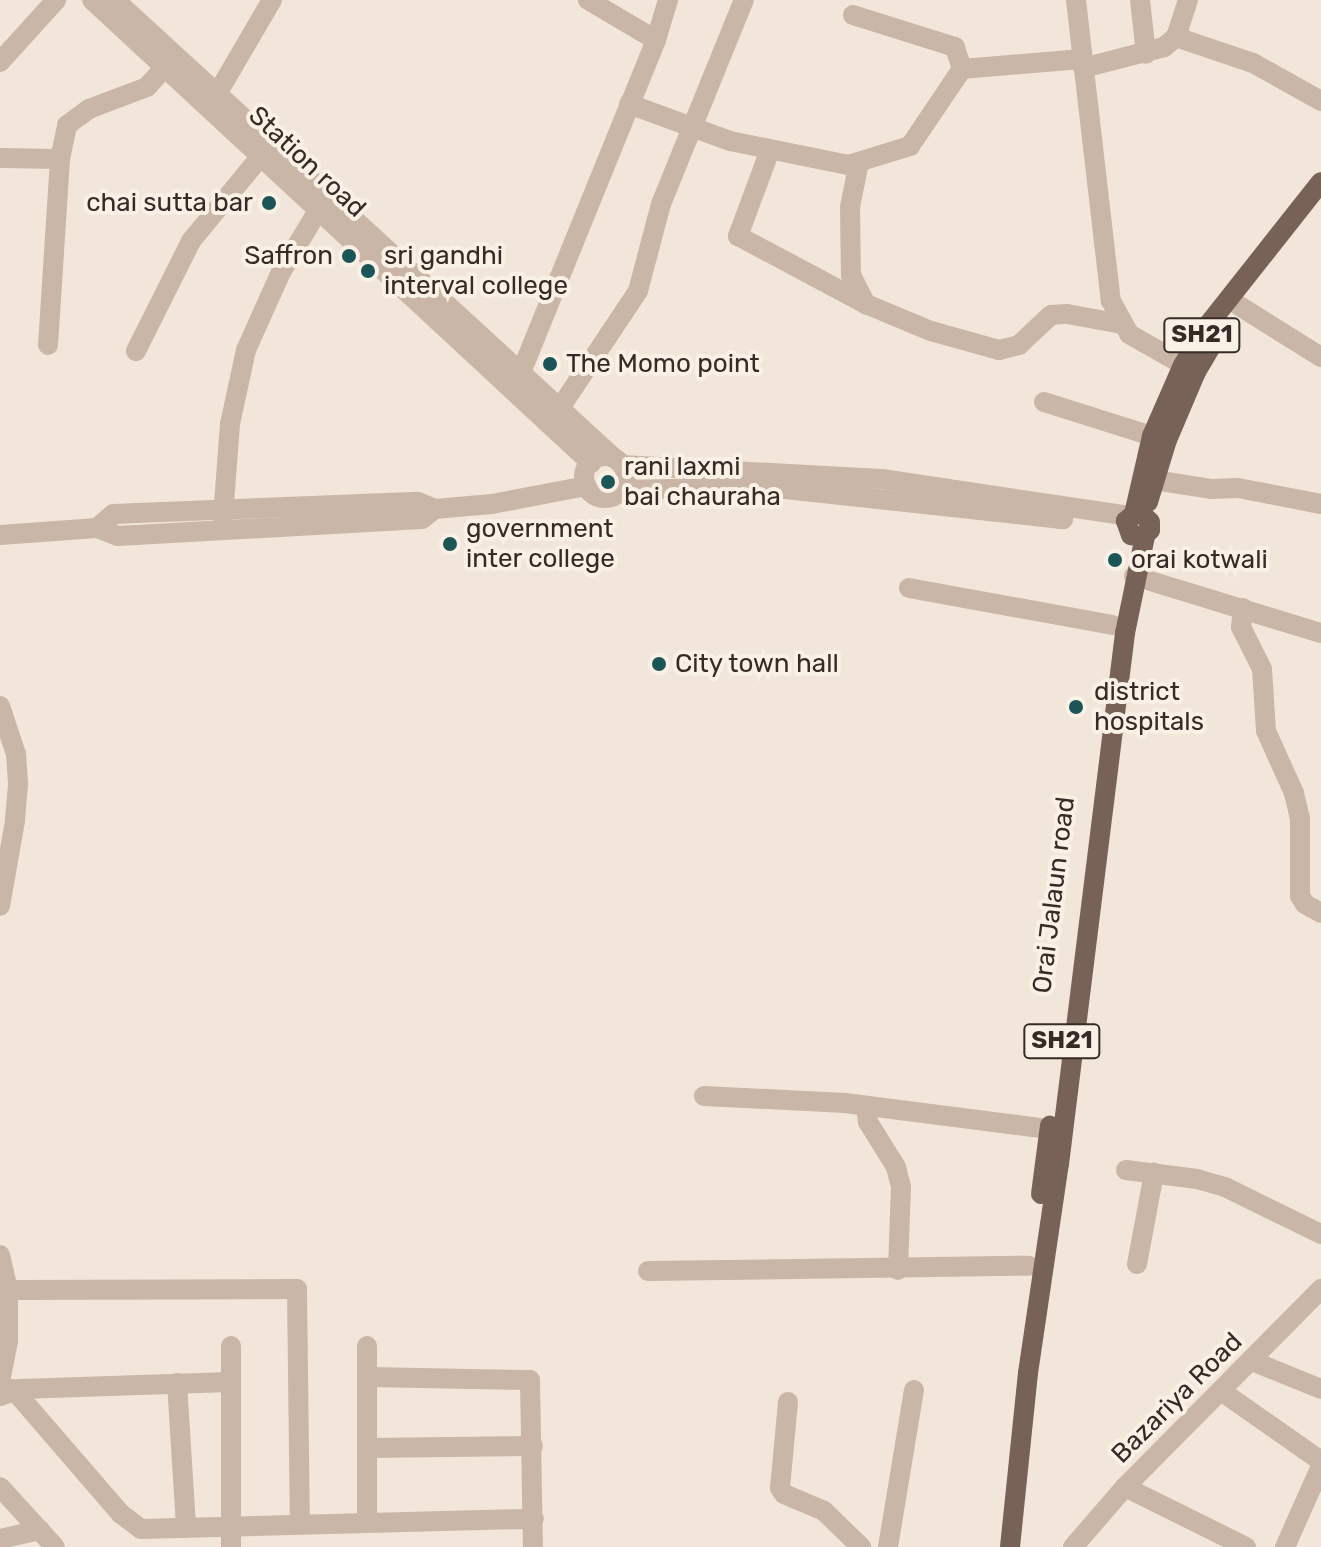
<!DOCTYPE html>
<style>
body{margin:0}
#map{position:relative;width:1321px;height:1547px;overflow:hidden;background:#f2e6da;font-family:Rubik,sans-serif}
div>[style]{position:absolute}
.minor>*{height:20px;margin:-10px;padding:0 10px;transform-origin:10px;border-radius:10px;background:#cab6a6}
.minor>.ring{margin:-10px;padding:0;box-sizing:content-box;background:none;border:20px solid #cab6a6;border-radius:50%}
.major>*{height:20px;margin:-10px;padding:0 10px;transform-origin:10px;border-radius:10px;background:#786258}
.dots>*{width:22px;height:22px;translate:-50% -50%;box-sizing:border-box;border:4px solid #f9f0e6;border-radius:50%}
span{translate:-50% -50%;white-space:nowrap;text-align:center;line-height:1.15;-webkit-text-stroke:8px #f9f0e6;paint-order:stroke}
.shield-label span{padding:2px 6px;background:#f9f0e6;border:2px solid;border-radius:6px;-webkit-text-stroke-width:0}
.shield-label{font-size:24px;color:#362b27;font-weight:700}
.street-label{font-size:26px;color:#362b27}
.poi-label{font-size:26px;color:#362b27}
.right{translate:-100% -50%;text-align:right}
.left{translate:0 -50%;text-align:left}
</style>
<div id="map">
<div class="minor">
<div style="left:92px;top:0;width:681px;rotate:42.86deg"></div>
<div style="left:115px;top:0;width:679px;rotate:42.55deg"></div>
<div style="left:588px;top:0;width:79px;rotate:30.5deg"></div>
<div style="left:1076px;top:0;width:303px;rotate:83.4deg"></div>
<div style="left:1111px;top:301px;width:38px;rotate:61deg"></div>
<div style="left:1129px;top:334px;width:77px;rotate:29.6deg"></div>
<div style="left:1140px;top:0;width:54px;rotate:83.7deg"></div>
<div style="left:1176px;top:37px;width:81px;rotate:18.7deg"></div>
<div style="left:1253px;top:63px;width:78px;rotate:29.2deg"></div>
<div style="left:0;top:62px;width:84px;rotate:-47.9deg"></div>
<div style="left:1083px;top:68px;width:84px;rotate:-14.5deg"></div>
<div style="left:1164px;top:47px;width:16px;rotate:-40deg"></div>
<div style="left:1176px;top:37px;width:39px;rotate:-72deg"></div>
<div style="left:962px;top:69px;width:120px;rotate:-4.8deg"></div>
<div style="left:217px;top:94px;width:109px;rotate:-59.7deg"></div>
<div style="left:629px;top:104px;width:108px;rotate:20.1deg"></div>
<div style="left:730px;top:141px;width:120px;rotate:11.5deg"></div>
<div style="left:848px;top:165px;width:65px;rotate:-17deg"></div>
<div style="left:910px;top:146px;width:93px;rotate:-56deg"></div>
<div style="left:962px;top:69px;width:23px;rotate:-108deg"></div>
<div style="left:955px;top:47px;width:107px;rotate:-162.6deg"></div>
<div style="left:770px;top:150px;width:92px;rotate:110.4deg"></div>
<div style="left:738px;top:236px;width:145px;rotate:28deg"></div>
<div style="left:866px;top:304px;width:70px;rotate:22.6deg"></div>
<div style="left:931px;top:331px;width:71px;rotate:15.6deg"></div>
<div style="left:999px;top:350px;width:21px;rotate:-14deg"></div>
<div style="left:1019px;top:345px;width:44px;rotate:-43.2deg"></div>
<div style="left:1051px;top:315px;width:16px;rotate:-4deg"></div>
<div style="left:1067px;top:314px;width:56px;rotate:10.3deg"></div>
<div style="left:0;top:158px;width:60px;rotate:1deg"></div>
<div style="left:859px;top:162px;width:46px;rotate:101.3deg"></div>
<div style="left:850px;top:207px;width:68px;rotate:89.2deg"></div>
<div style="left:851px;top:275px;width:33px;rotate:63deg"></div>
<div style="left:1238px;top:305px;width:98px;rotate:32.1deg"></div>
<div style="left:48px;top:345px;width:186px;rotate:-86.3deg"></div>
<div style="left:60px;top:159px;width:35px;rotate:-78deg"></div>
<div style="left:67px;top:125px;width:27px;rotate:-36deg"></div>
<div style="left:89px;top:109px;width:62px;rotate:-20.8deg"></div>
<div style="left:147px;top:87px;width:39px;rotate:-48deg"></div>
<div style="left:136px;top:351px;width:123px;rotate:-63.4deg"></div>
<div style="left:191px;top:241px;width:110px;rotate:-50.5deg"></div>
<div style="left:522px;top:370px;width:356px;rotate:-67.9deg"></div>
<div style="left:656px;top:40px;width:42px;rotate:-73.3deg"></div>
<div style="left:1044px;top:402px;width:113px;rotate:17.5deg"></div>
<div style="left:560px;top:408px;width:141px;rotate:-56.3deg"></div>
<div style="left:638px;top:291px;width:90px;rotate:-75.2deg"></div>
<div style="left:661px;top:204px;width:220px;rotate:-67.9deg"></div>
<div class="ring" style="left:584px;top:456px;width:22px;height:22px"></div>
<div style="left:622px;top:465px;width:260px;rotate:3.1deg"></div>
<div style="left:882px;top:479px;width:252px;rotate:8.5deg"></div>
<div style="left:1154px;top:480px;width:59px;rotate:8.8deg"></div>
<div style="left:1212px;top:489px;width:26px;rotate:-2deg"></div>
<div style="left:1238px;top:488px;width:85px;rotate:10.9deg"></div>
<div style="left:622px;top:490px;width:145px;rotate:-1.2deg"></div>
<div style="left:767px;top:487px;width:298px;rotate:6.2deg"></div>
<div style="left:223px;top:517px;width:93px;rotate:-85.7deg"></div>
<div style="left:230px;top:424px;width:76px;rotate:-77.8deg"></div>
<div style="left:246px;top:350px;width:85px;rotate:-65.8deg"></div>
<div style="left:281px;top:272px;width:74px;rotate:-58.9deg"></div>
<div style="left:97px;top:528px;width:21px;rotate:-41deg"></div>
<div style="left:113px;top:514px;width:305px;rotate:-2.3deg"></div>
<div style="left:418px;top:502px;width:18px;rotate:22deg"></div>
<div style="left:435px;top:509px;width:57px;rotate:-5deg"></div>
<div style="left:492px;top:504px;width:96px;rotate:-10.8deg"></div>
<div style="left:0;top:535px;width:97px;rotate:-4.1deg"></div>
<div style="left:97px;top:528px;width:22px;rotate:21deg"></div>
<div style="left:118px;top:536px;width:304px;rotate:-3.2deg"></div>
<div style="left:422px;top:519px;width:16px;rotate:-38deg"></div>
<div style="left:1134px;top:576px;width:195px;rotate:17deg"></div>
<div style="left:909px;top:588px;width:207px;rotate:10.3deg"></div>
<div style="left:1243px;top:608px;width:19px;rotate:96deg"></div>
<div style="left:1241px;top:627px;width:47px;rotate:63.4deg"></div>
<div style="left:1262px;top:669px;width:62px;rotate:86.3deg"></div>
<div style="left:1266px;top:731px;width:68px;rotate:65.7deg"></div>
<div style="left:1294px;top:793px;width:26px;rotate:77deg"></div>
<div style="left:1300px;top:818px;width:78px;rotate:90deg"></div>
<div style="left:1300px;top:896px;width:9px;rotate:58deg"></div>
<div style="left:1305px;top:904px;width:18px;rotate:29deg"></div>
<div style="left:0;top:706px;width:51px;rotate:71.6deg"></div>
<div style="left:16px;top:754px;width:31px;rotate:86deg"></div>
<div style="left:18px;top:785px;width:36px;rotate:95deg"></div>
<div style="left:15px;top:821px;width:86px;rotate:100deg"></div>
<div style="left:704px;top:1096px;width:141px;rotate:2.8deg"></div>
<div style="left:845px;top:1103px;width:206px;rotate:7.3deg"></div>
<div style="left:866px;top:1106px;width:16px;rotate:83deg"></div>
<div style="left:868px;top:1122px;width:53px;rotate:58.1deg"></div>
<div style="left:896px;top:1167px;width:21px;rotate:76deg"></div>
<div style="left:901px;top:1187px;width:83px;rotate:92.1deg"></div>
<div style="left:1126px;top:1170px;width:72px;rotate:7.2deg"></div>
<div style="left:1197px;top:1179px;width:29px;rotate:16deg"></div>
<div style="left:1225px;top:1187px;width:107px;rotate:26.1deg"></div>
<div style="left:0;top:1255px;width:36px;rotate:77deg"></div>
<div style="left:8px;top:1290px;width:51px;rotate:90deg"></div>
<div style="left:8px;top:1341px;width:42px;rotate:101deg"></div>
<div style="left:1137px;top:1264px;width:93px;rotate:-79.4deg"></div>
<div style="left:648px;top:1271px;width:381px;rotate:-0.8deg"></div>
<div style="left:8px;top:1290px;width:289px;rotate:-0.2deg"></div>
<div style="left:297px;top:1289px;width:235px;rotate:89.3deg"></div>
<div style="left:231px;top:1346px;width:201px;rotate:90deg"></div>
<div style="left:1252px;top:1361px;width:74px;rotate:22.1deg"></div>
<div style="left:369px;top:1377px;width:161px;rotate:1.1deg"></div>
<div style="left:530px;top:1380px;width:167px;rotate:89deg"></div>
<div style="left:177px;top:1383px;width:145px;rotate:86.4deg"></div>
<div style="left:13px;top:1389px;width:165px;rotate:49.2deg"></div>
<div style="left:121px;top:1514px;width:25px;rotate:37deg"></div>
<div style="left:141px;top:1529px;width:393px;rotate:-1.5deg"></div>
<div style="left:1221px;top:1391px;width:122px;rotate:35deg"></div>
<div style="left:0;top:1396px;width:21px;rotate:-19deg"></div>
<div style="left:20px;top:1389px;width:211px;rotate:-1.9deg"></div>
<div style="left:788px;top:1402px;width:86px;rotate:95.3deg"></div>
<div style="left:780px;top:1488px;width:7px;rotate:56deg"></div>
<div style="left:784px;top:1494px;width:43px;rotate:23deg"></div>
<div style="left:824px;top:1511px;width:52px;rotate:44.2deg"></div>
<div style="left:368px;top:1448px;width:165px;rotate:-0.7deg"></div>
<div style="left:0;top:1487px;width:81px;rotate:47.5deg"></div>
<div style="left:1125px;top:1487px;width:135px;rotate:26.4deg"></div>
<div style="left:367px;top:1522px;width:176px;rotate:-90deg"></div>
<div style="left:0;top:1539px;width:41px;rotate:-12.7deg"></div>
<div style="left:888px;top:1547px;width:159px;rotate:-80.6deg"></div>
<div style="left:1073px;top:1547px;width:79px;rotate:-49.1deg"></div>
<div style="left:1125px;top:1487px;width:279px;rotate:-45.3deg"></div>
<div style="left:1285px;top:1547px;width:89px;rotate:-66deg"></div>
</div>
<div class="major">
<div style="left:1148px;top:502px;width:65px;rotate:-73deg"></div>
<div style="left:1167px;top:440px;width:74px;rotate:-66.9deg"></div>
<div style="left:1196px;top:372px;width:45px;rotate:-59.5deg"></div>
<div style="left:1134px;top:514px;width:8px"></div>
<div style="left:1142px;top:514px;width:11px;rotate:45deg"></div>
<div style="left:1150px;top:522px;width:8px;rotate:90deg"></div>
<div style="left:1150px;top:530px;width:11px;rotate:142deg"></div>
<div style="left:1141px;top:537px;width:10px;rotate:-169deg"></div>
<div style="left:1131px;top:535px;width:15px;rotate:-110deg"></div>
<div style="left:1126px;top:521px;width:11px;rotate:-41deg"></div>
<div style="left:1134px;top:514px;width:80px;rotate:-77deg"></div>
<div style="left:1152px;top:436px;width:77px;rotate:-66.4deg"></div>
<div style="left:1183px;top:365px;width:47px;rotate:-58deg"></div>
<div style="left:1208px;top:325px;width:182px;rotate:-51.7deg"></div>
<div style="left:1041px;top:1194px;width:69px;rotate:-82.5deg"></div>
<div style="left:1010px;top:1547px;width:175px;rotate:-84.1deg"></div>
<div style="left:1028px;top:1373px;width:211px;rotate:-81.6deg"></div>
<div style="left:1059px;top:1164px;width:535px;rotate:-82.91deg"></div>
<div style="left:1125px;top:633px;width:99px;rotate:-78.3deg"></div>
</div>
<div class="dots">
<div style="left:269px;top:203px;background:#1c5558"></div>
<div style="left:349px;top:256px;background:#1c5558"></div>
<div style="left:368px;top:271px;background:#1c5558"></div>
<div style="left:550px;top:364px;background:#1c5558"></div>
<div style="left:608px;top:482px;background:#1c5558"></div>
<div style="left:450px;top:544px;background:#1c5558"></div>
<div style="left:1115px;top:560px;background:#1c5558"></div>
<div style="left:659px;top:664px;background:#1c5558"></div>
<div style="left:1076px;top:707px;background:#1c5558"></div>
</div>
<div class="shield-label">
<span style="left:1202px;top:335px">SH21</span>
<span style="left:1062px;top:1041px">SH21</span>
</div>
<div class="street-label">
<span style="left:307px;top:162px;rotate:43deg">Station road</span>
<span style="left:1054px;top:895px;rotate:-83deg">Orai Jalaun road</span>
<span style="left:1177px;top:1398px;rotate:-45deg">Bazariya Road</span>
</div>
<div class="poi-label">
<span class="right" style="left:253px;top:203px">chai sutta bar</span>
<span class="right" style="left:333px;top:256px">Saffron</span>
<span class="left" style="left:384px;top:271px">sri gandhi<br>interval college</span>
<span class="left" style="left:566px;top:364px">The Momo point</span>
<span class="left" style="left:624px;top:482px">rani laxmi<br>bai chauraha</span>
<span class="left" style="left:466px;top:544px">government<br>inter college</span>
<span class="left" style="left:1131px;top:560px">orai kotwali</span>
<span class="left" style="left:675px;top:664px">City town hall</span>
<span class="left" style="left:1094px;top:707px">district<br>hospitals</span>
</div>
</div>
